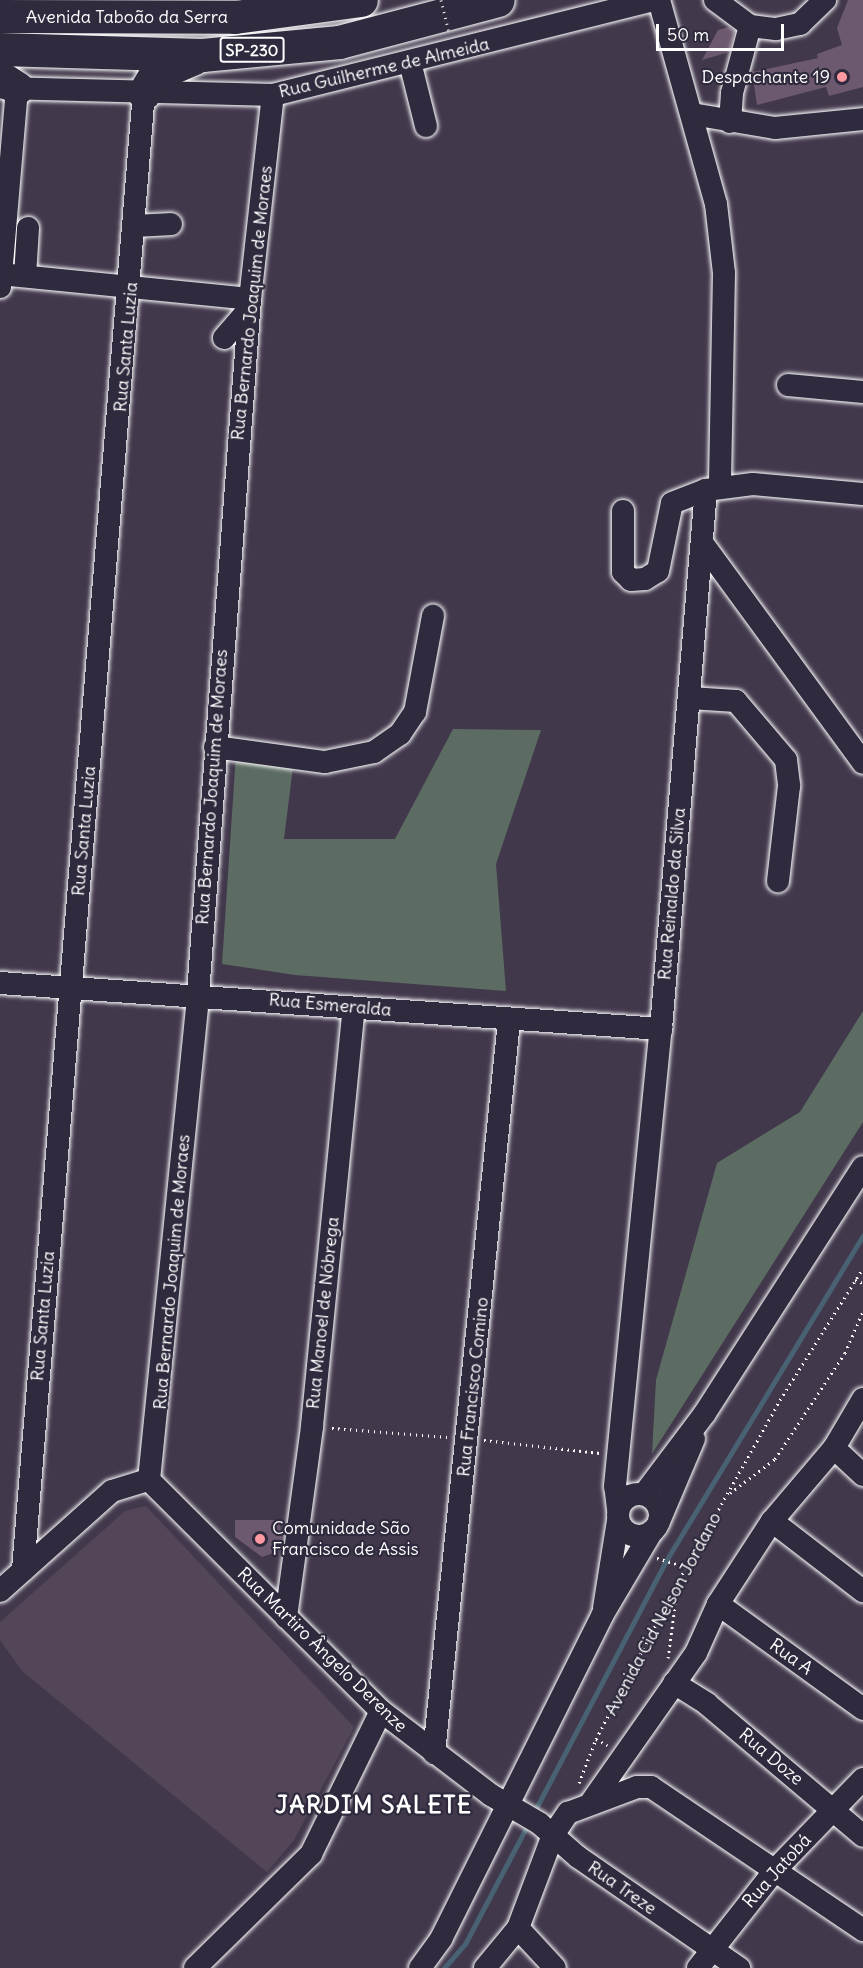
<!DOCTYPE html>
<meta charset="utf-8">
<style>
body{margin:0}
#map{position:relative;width:863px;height:1968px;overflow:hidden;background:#42384c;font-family:Delius,sans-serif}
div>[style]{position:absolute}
.built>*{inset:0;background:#534659}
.green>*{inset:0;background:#5c6c63}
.stream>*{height:5px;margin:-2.5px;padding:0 2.5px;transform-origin:2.5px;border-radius:2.5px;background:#496273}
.building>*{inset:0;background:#6d596f}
.path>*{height:3px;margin-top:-1.5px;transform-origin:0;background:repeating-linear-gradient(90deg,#fff 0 1.5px,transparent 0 6px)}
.roads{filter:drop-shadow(0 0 2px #fff) drop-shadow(0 0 2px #fff)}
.minor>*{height:22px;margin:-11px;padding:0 11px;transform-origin:11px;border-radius:11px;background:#2f2a3d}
.minor>.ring{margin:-11px;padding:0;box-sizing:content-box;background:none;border:22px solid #2f2a3d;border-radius:50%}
.highway>*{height:33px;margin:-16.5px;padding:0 16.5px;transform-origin:16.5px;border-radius:16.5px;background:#2f2a3d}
.path-bridge>*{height:3px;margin-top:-1.5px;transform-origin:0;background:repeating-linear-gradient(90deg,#fff 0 1.5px,transparent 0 6px)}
.dots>*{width:16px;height:16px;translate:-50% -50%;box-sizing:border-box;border:3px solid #2f2a3d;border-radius:50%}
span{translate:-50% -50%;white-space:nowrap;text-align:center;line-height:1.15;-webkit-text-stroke:4.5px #2f2a3d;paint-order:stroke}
.shield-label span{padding:2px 4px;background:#2f2a3d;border:2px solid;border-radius:4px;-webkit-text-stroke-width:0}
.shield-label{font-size:16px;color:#fff;font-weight:700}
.street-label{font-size:18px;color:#fff}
.poi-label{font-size:18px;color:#fff}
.right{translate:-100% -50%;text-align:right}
.left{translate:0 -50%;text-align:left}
.district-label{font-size:24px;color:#fff;font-weight:700;letter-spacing:1.5px}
.scale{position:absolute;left:656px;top:24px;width:128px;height:27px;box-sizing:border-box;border:3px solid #fff;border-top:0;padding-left:8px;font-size:18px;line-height:21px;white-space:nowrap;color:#fff;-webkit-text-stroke:4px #2f2a3d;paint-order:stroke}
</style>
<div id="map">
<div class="built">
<div style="clip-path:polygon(146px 1506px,354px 1727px,294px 1840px,267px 1872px,22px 1671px,0 1640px,0 1622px,125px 1511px)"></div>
</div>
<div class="green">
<div style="clip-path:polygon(453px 729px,541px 730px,496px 864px,506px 991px,295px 975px,222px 964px,236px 754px,293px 767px,284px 839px,395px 839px)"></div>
<div style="clip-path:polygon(863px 1011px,863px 1122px,652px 1454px,656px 1380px,717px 1163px,800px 1112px)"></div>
</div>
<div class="stream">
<div style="left:533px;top:1814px;width:282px;rotate:-62.3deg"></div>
<div style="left:664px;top:1564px;width:384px;rotate:-58.8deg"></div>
<div style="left:444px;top:1968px;width:32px;rotate:-49deg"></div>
<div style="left:465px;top:1944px;width:138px;rotate:-62.3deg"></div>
</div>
<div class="building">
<div style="clip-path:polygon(848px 0,863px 0,863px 87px,829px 96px,826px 87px,757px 105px,752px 72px,818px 58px,817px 54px,842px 45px,837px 28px)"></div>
<div style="clip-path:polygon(729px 27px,735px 31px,729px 52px,702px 60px,718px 30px)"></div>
<div style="clip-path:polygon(235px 1520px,280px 1520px,282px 1550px,262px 1557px,235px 1537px)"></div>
</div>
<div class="path">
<div style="left:855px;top:1280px;width:9px;rotate:21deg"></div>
<div style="left:332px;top:1428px;width:116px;rotate:4.4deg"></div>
<div style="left:484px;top:1440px;width:117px;rotate:6.4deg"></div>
<div style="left:730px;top:1493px;width:56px;rotate:-37.1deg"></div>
<div style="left:775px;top:1459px;width:127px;rotate:-56.6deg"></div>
<div style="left:845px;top:1353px;width:46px;rotate:-66.8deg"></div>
<div style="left:657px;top:1558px;width:30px;rotate:17deg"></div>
<div style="left:668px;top:1658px;width:68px;rotate:-82.3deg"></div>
<div style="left:596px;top:1739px;width:13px;rotate:29deg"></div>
<div style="left:579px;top:1783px;width:47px;rotate:-68.9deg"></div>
<div style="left:596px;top:1739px;width:194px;rotate:-62.4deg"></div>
<div style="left:686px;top:1567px;width:192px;rotate:-60.6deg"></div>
<div style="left:780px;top:1400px;width:156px;rotate:-57.8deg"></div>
</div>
<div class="roads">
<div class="minor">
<div style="left:659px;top:0;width:212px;rotate:74.4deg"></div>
<div style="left:716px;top:204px;width:69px;rotate:83.4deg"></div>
<div style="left:724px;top:273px;width:214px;rotate:91.1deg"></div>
<div style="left:715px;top:0;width:44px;rotate:36.6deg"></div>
<div style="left:750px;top:26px;width:26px;rotate:7deg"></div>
<div style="left:776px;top:29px;width:25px;rotate:-12deg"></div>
<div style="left:800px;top:24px;width:35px;rotate:-44deg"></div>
<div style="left:410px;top:62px;width:66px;rotate:76deg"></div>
<div style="left:4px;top:88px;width:269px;rotate:1.5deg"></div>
<div style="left:273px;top:95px;width:393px;rotate:-14deg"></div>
<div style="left:692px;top:114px;width:84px;rotate:9.6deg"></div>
<div style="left:775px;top:128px;width:88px;rotate:-5.8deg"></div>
<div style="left:730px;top:122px;width:29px;rotate:-86deg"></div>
<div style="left:732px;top:93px;width:69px;rotate:-75deg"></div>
<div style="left:136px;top:226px;width:35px;rotate:-3deg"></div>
<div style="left:0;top:274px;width:251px;rotate:5.7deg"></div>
<div style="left:25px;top:276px;width:48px;rotate:-86.4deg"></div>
<div style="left:0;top:287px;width:200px;rotate:-85.1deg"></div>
<div style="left:224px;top:338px;width:38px;rotate:-49deg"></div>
<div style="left:788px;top:385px;width:75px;rotate:5.3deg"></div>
<div style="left:623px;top:511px;width:61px;rotate:90deg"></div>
<div style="left:623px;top:572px;width:11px;rotate:45deg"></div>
<div style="left:631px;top:580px;width:14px;rotate:-4deg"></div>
<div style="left:645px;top:579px;width:15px;rotate:-32deg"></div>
<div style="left:658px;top:571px;width:69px;rotate:-78.4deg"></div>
<div style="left:672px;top:503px;width:36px;rotate:-21deg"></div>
<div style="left:703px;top:544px;width:271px;rotate:53.8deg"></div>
<div style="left:690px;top:698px;width:46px;rotate:3.7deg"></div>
<div style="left:736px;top:701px;width:77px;rotate:49.7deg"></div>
<div style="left:786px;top:760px;width:26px;rotate:83deg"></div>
<div style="left:789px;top:786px;width:96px;rotate:96.6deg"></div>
<div style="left:215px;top:747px;width:111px;rotate:7.8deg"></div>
<div style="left:325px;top:762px;width:50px;rotate:-11.5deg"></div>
<div style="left:374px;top:752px;width:32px;rotate:-35deg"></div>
<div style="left:400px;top:734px;width:27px;rotate:-56deg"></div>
<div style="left:415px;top:712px;width:98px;rotate:-79.4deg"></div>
<div style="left:0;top:983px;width:663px;rotate:3.98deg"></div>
<div style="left:834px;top:1448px;width:40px;rotate:43deg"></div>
<div style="left:149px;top:1480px;width:488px;rotate:-84.2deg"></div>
<div style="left:198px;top:994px;width:697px;rotate:-85.72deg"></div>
<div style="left:250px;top:299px;width:205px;rotate:-83.6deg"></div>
<div style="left:149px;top:1480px;width:327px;rotate:44.9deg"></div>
<div style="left:381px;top:1711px;width:138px;rotate:37.4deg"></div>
<div style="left:491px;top:1795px;width:56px;rotate:30.3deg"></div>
<div style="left:539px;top:1823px;width:52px;rotate:41.1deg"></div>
<div style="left:578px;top:1857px;width:196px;rotate:34.6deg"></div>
<div class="ring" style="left:618px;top:1494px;width:20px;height:20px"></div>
<div style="left:644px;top:1494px;width:101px;rotate:-53deg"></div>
<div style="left:705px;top:1413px;width:292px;rotate:-57.3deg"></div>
<div style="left:618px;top:1509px;width:23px;rotate:-97deg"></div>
<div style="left:615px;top:1486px;width:459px;rotate:-84.3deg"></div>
<div style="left:661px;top:1029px;width:541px;rotate:-85.23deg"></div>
<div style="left:706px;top:490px;width:47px;rotate:-7.3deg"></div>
<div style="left:753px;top:484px;width:110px;rotate:5.2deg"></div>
<div style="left:660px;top:1519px;width:87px;rotate:-67deg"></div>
<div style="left:772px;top:1521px;width:115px;rotate:37.6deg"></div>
<div style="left:23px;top:1570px;width:1482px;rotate:-85.32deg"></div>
<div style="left:0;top:1591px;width:150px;rotate:-41.8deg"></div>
<div style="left:112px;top:1491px;width:39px;rotate:-17deg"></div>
<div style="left:718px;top:1604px;width:179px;rotate:35.9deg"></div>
<div style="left:604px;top:1608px;width:88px;rotate:-80.9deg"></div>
<div style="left:286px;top:1617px;width:193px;rotate:-82.2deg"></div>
<div style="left:312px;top:1426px;width:420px;rotate:-84.3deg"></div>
<div style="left:674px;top:1683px;width:39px;rotate:32deg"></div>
<div style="left:707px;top:1704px;width:204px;rotate:40.2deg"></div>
<div style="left:434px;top:1753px;width:736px;rotate:-84.15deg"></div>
<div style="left:592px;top:1801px;width:181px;rotate:-54.9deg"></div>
<div style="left:696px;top:1653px;width:54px;rotate:-65.8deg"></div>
<div style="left:718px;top:1604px;width:99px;rotate:-57deg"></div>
<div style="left:772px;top:1521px;width:96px;rotate:-49.7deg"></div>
<div style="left:834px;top:1448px;width:57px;rotate:-59.4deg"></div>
<div style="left:518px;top:1928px;width:54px;rotate:47.2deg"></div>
<div style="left:195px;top:1968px;width:163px;rotate:-44.5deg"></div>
<div style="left:311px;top:1854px;width:159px;rotate:-63.9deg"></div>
<div style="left:420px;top:1968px;width:36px;rotate:-54deg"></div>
<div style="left:441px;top:1939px;width:363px;rotate:-63.5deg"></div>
<div style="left:603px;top:1614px;width:96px;rotate:-59.4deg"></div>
<div style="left:485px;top:1968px;width:52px;rotate:-50.5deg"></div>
<div style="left:518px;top:1928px;width:99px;rotate:-69.4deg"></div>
<div style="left:553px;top:1835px;width:27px;rotate:-56deg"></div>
<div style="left:568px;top:1813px;width:74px;rotate:-20.6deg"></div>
<div style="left:637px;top:1787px;width:14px"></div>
<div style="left:651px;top:1787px;width:256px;rotate:34deg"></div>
<div style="left:698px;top:1968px;width:126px;rotate:-51.8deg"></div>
<div style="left:776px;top:1869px;width:125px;rotate:-46deg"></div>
</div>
<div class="highway">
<div style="left:0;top:16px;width:235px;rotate:0.2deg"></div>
<div style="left:235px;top:17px;width:127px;rotate:-7.7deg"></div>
<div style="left:0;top:49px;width:202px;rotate:1.7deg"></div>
<div style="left:202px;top:55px;width:138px;rotate:-5.4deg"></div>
<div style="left:339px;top:42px;width:164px;rotate:-14.8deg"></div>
<div style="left:0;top:77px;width:20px;rotate:33deg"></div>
<div style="left:144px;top:93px;width:21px;rotate:-59deg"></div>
<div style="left:155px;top:75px;width:43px;rotate:-23.6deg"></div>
</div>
</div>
<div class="path-bridge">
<div style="left:441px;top:0;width:34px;rotate:76deg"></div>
</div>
<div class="dots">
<div style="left:842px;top:77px;background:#ff9aa2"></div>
<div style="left:260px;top:1539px;background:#ff9aa2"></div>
</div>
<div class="shield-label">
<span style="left:252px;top:50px">SP-230</span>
</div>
<div class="street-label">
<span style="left:127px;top:17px">Avenida Taboão da Serra</span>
<span style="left:384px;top:68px;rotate:-13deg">Rua Guilherme de Almeida</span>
<span style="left:252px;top:303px;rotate:-84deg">Rua Bernardo Joaquim de Moraes</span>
<span style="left:126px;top:347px;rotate:-85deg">Rua Santa Luzia</span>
<span style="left:212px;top:787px;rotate:-86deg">Rua Bernardo Joaquim de Moraes</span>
<span style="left:84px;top:831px;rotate:-85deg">Rua Santa Luzia</span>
<span style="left:672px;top:894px;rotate:-85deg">Rua Reinaldo da Silva</span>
<span style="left:330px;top:1005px;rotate:5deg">Rua Esmeralda</span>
<span style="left:172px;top:1272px;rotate:-85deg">Rua Bernardo Joaquim de Moraes</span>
<span style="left:323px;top:1313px;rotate:-84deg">Rua Manoel de Nóbrega</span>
<span style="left:43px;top:1316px;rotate:-85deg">Rua Santa Luzia</span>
<span style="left:473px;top:1387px;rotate:-84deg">Rua Francisco Comino</span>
<span style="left:663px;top:1614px;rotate:-62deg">Avenida Cid Nelson Jordano</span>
<span style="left:322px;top:1650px;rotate:44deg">Rua Martiro Ângelo Derenze</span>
<span style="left:791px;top:1657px;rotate:36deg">Rua A</span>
<span style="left:771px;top:1757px;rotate:40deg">Rua Doze</span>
<span style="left:777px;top:1871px;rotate:-48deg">Rua Jatobá</span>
<span style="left:622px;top:1888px;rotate:35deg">Rua Treze</span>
</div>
<div class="poi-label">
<span class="right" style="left:830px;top:77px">Despachante 19</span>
<span class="left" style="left:272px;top:1539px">Comunidade São<br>Francisco de Assis</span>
</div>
<div class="district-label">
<span style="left:374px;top:1805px">JARDIM SALETE</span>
</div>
<div class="scale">50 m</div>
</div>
